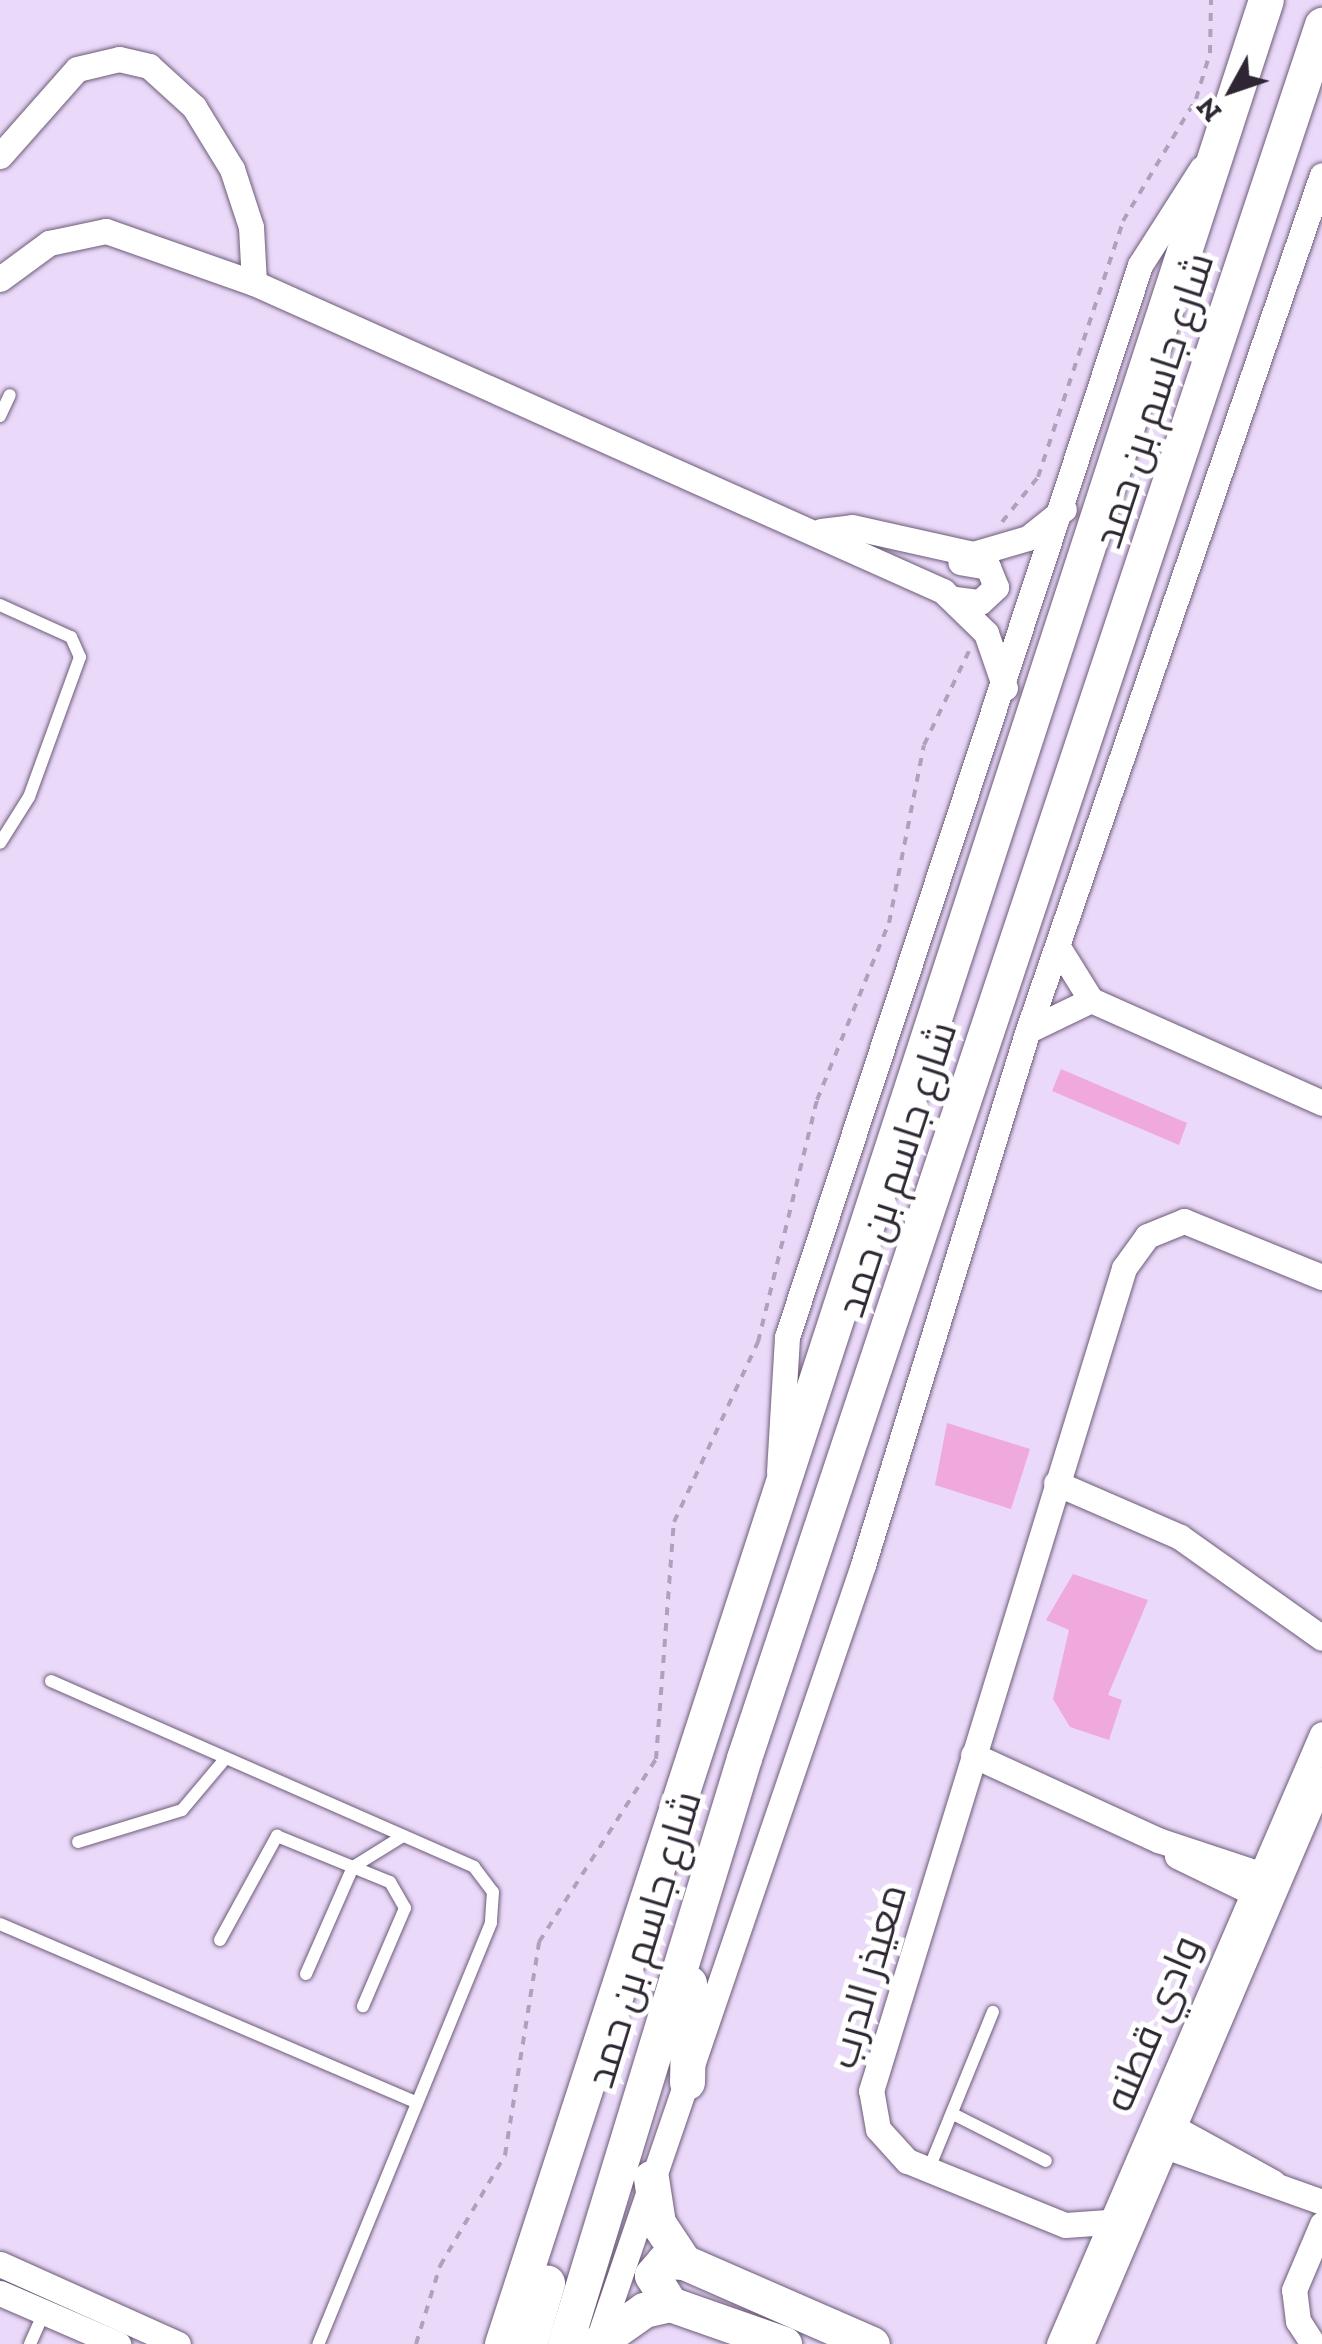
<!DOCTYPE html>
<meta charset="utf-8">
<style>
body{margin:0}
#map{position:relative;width:1322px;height:2344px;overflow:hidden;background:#ead9f9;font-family:"Zilla Slab",Cairo,serif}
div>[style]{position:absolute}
.building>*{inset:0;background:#f0a9db}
.path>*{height:4px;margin-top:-2px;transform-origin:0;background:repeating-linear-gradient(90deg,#afa1bb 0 8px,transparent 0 16px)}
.roads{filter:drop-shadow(0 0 2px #6c5c78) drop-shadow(0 0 2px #6c5c78)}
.lane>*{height:12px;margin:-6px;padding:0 6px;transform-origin:6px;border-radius:6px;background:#fff}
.street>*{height:25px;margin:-12.5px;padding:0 12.5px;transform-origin:12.5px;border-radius:12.5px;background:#fff}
.secondary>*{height:35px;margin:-17.5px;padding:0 17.5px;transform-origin:17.5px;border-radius:17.5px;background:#fff}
span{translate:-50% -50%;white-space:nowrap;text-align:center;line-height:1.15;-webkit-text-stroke:10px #fff;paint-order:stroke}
.street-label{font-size:40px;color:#2e2733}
.north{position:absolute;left:1182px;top:40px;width:100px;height:100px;-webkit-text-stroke:8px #fff;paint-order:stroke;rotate:230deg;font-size:28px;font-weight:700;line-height:40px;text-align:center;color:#2e2733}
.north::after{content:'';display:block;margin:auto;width:35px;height:45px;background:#2e2733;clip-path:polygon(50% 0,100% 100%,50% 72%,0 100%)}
</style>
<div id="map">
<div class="building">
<div style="clip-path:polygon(1061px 1069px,1187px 1123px,1179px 1145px,1052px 1091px)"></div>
<div style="clip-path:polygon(947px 1423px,1030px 1449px,1011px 1509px,935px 1485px)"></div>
<div style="clip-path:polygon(1073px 1574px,1148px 1600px,1108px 1695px,1122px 1700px,1109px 1740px,1070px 1727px,1053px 1699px,1069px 1630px,1046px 1620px)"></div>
</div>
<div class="path">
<div style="left:1002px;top:522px;width:58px;rotate:-51.3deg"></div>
<div style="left:1038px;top:477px;width:270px;rotate:-71.6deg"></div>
<div style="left:1123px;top:221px;width:142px;rotate:-59.1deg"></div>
<div style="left:1196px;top:99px;width:48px;rotate:-73.1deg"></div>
<div style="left:1210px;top:53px;width:53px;rotate:-88.9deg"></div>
<div style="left:416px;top:2344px;width:82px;rotate:-72.9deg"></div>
<div style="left:440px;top:2266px;width:129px;rotate:-59.6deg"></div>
<div style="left:505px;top:2155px;width:216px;rotate:-80.9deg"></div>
<div style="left:539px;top:1942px;width:217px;rotate:-57.4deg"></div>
<div style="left:656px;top:1759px;width:238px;rotate:-85.7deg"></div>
<div style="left:674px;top:1522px;width:199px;rotate:-65deg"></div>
<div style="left:758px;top:1342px;width:249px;rotate:-76.3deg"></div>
<div style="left:817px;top:1100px;width:191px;rotate:-67.9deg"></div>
<div style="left:889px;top:923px;width:181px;rotate:-78.9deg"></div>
<div style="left:924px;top:745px;width:104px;rotate:-64.4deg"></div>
</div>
<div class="roads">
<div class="lane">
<div style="left:0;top:416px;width:23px;rotate:-65deg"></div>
<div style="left:0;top:605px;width:78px;rotate:24.3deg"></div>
<div style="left:71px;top:637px;width:22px;rotate:66deg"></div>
<div style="left:80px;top:657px;width:149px;rotate:110deg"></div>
<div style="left:29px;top:797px;width:54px;rotate:122.2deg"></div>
<div style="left:51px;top:1681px;width:462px;rotate:23.7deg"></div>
<div style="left:474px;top:1867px;width:31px;rotate:53deg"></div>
<div style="left:493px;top:1892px;width:31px;rotate:94deg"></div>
<div style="left:491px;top:1923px;width:455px;rotate:112.3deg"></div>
<div style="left:78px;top:1842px;width:109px;rotate:-17.1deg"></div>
<div style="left:182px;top:1810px;width:67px;rotate:-49.9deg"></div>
<div style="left:0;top:1924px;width:449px;rotate:23.2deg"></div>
<div style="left:220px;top:1940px;width:119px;rotate:-61.3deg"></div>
<div style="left:277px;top:1836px;width:122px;rotate:22.2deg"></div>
<div style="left:390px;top:1882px;width:30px;rotate:60deg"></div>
<div style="left:405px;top:1908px;width:107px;rotate:113.2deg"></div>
<div style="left:306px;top:1974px;width:117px;rotate:-66.3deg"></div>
<div style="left:353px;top:1867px;width:59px;rotate:-31.8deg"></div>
<div style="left:953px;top:2114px;width:104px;rotate:26.8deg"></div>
<div style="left:928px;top:2171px;width:172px;rotate:-67.8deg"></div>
<div style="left:30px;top:2344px;width:35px;rotate:-66deg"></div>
</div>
<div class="street">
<div style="left:0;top:156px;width:116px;rotate:-48.5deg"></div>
<div style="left:77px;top:69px;width:43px;rotate:-13.4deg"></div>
<div style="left:119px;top:59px;width:31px;rotate:13deg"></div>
<div style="left:149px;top:66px;width:61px;rotate:42.3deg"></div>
<div style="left:194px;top:107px;width:73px;rotate:58.5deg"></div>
<div style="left:232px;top:169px;width:61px;rotate:71.9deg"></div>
<div style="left:251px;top:227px;width:56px;rotate:86.9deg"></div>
<div style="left:0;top:279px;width:61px;rotate:-36.3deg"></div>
<div style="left:49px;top:243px;width:58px;rotate:-11.9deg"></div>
<div style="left:106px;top:231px;width:157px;rotate:19.4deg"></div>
<div style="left:254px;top:283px;width:755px;rotate:24.09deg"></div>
<div style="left:943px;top:591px;width:60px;rotate:44.3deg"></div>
<div style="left:986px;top:633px;width:58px;rotate:70.9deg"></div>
<div style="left:821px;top:531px;width:31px;rotate:-7deg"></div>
<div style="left:852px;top:527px;width:124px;rotate:12.6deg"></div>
<div style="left:973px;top:554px;width:57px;rotate:-16.2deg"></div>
<div style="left:1028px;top:538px;width:46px;rotate:-38.9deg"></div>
<div style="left:955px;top:599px;width:25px;rotate:7deg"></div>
<div style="left:980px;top:602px;width:22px;rotate:-43deg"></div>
<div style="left:996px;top:587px;width:22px;rotate:-112deg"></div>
<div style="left:988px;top:567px;width:28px;rotate:-170deg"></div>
<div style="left:1058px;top:947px;width:62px;rotate:58.1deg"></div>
<div style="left:1091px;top:1000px;width:253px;rotate:24deg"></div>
<div style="left:1029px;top:1030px;width:69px;rotate:-25.8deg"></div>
<div style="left:779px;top:1472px;width:135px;rotate:-86.6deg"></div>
<div style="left:787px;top:1337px;width:1129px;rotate:-71.77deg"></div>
<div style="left:1140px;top:265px;width:115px;rotate:-57.4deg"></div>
<div style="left:1056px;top:1483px;width:135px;rotate:23.5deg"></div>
<div style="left:1180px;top:1537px;width:174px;rotate:35.4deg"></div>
<div style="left:973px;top:1755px;width:204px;rotate:24.7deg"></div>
<div style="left:1158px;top:1840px;width:120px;rotate:18.4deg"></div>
<div style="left:1177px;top:1856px;width:94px;rotate:25.8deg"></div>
<div style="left:1160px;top:2120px;width:129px;rotate:28.8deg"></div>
<div style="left:1148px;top:2140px;width:185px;rotate:19.6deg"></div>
<div style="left:1108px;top:2222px;width:43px;rotate:176deg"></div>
<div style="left:1065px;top:2225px;width:170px;rotate:-157.9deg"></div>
<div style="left:907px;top:2161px;width:43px;rotate:-132.2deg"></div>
<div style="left:878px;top:2129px;width:39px;rotate:-100deg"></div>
<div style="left:871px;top:2091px;width:861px;rotate:-72.91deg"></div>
<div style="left:1124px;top:1268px;width:39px;rotate:-54deg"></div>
<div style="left:1147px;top:1236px;width:40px;rotate:-22deg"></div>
<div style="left:1184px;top:1221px;width:149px;rotate:22.1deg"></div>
<div style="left:0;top:2264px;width:195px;rotate:24.2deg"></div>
<div style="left:0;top:2293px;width:129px;rotate:23.4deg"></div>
<div style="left:598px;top:2340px;width:819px;rotate:-71.12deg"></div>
<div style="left:863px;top:1565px;width:557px;rotate:-72.87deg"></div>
<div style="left:1027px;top:1033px;width:907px;rotate:-71.03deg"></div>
<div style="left:1059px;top:2344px;width:664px;rotate:-66.68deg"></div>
<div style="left:1081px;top:2344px;width:614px;rotate:-66.9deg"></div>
<div style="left:1313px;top:2344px;width:27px;rotate:-123deg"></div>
<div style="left:1298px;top:2321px;width:31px;rotate:-97deg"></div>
<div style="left:1294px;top:2290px;width:72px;rotate:-67deg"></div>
</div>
<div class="secondary">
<div style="left:687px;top:2082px;width:99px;rotate:-88.8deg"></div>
<div style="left:651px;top:2178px;width:46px;rotate:81.2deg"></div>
<div style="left:658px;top:2223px;width:47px;rotate:56.3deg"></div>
<div style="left:684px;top:2262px;width:205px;rotate:23.6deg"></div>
<div style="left:670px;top:2304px;width:34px;rotate:-122deg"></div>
<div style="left:652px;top:2275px;width:18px;rotate:-49deg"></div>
<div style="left:664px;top:2261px;width:20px;rotate:3deg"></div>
<div style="left:502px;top:2344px;width:2465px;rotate:-71.95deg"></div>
<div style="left:529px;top:2344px;width:64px;rotate:-73.6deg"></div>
<div style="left:565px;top:2344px;width:613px;rotate:-73.01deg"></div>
<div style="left:744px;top:1758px;width:1827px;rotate:-71.56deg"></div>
<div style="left:596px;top:2344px;width:59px;rotate:-35.3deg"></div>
<div style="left:644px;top:2310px;width:27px;rotate:-13deg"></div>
<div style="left:670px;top:2304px;width:121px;rotate:19.3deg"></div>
</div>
</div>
<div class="street-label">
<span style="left:1153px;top:400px;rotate:-72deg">شارع جاسم بن حمد</span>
<span style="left:896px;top:1169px;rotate:-72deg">شارع جاسم بن حمد</span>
<span style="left:643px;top:1939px;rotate:-73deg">شارع جاسم بن حمد</span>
<span style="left:867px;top:1976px;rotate:-74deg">معيذر الدرب</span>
<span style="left:1152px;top:2023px;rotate:-67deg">وادي قطنه</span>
</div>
<div class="north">N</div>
</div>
